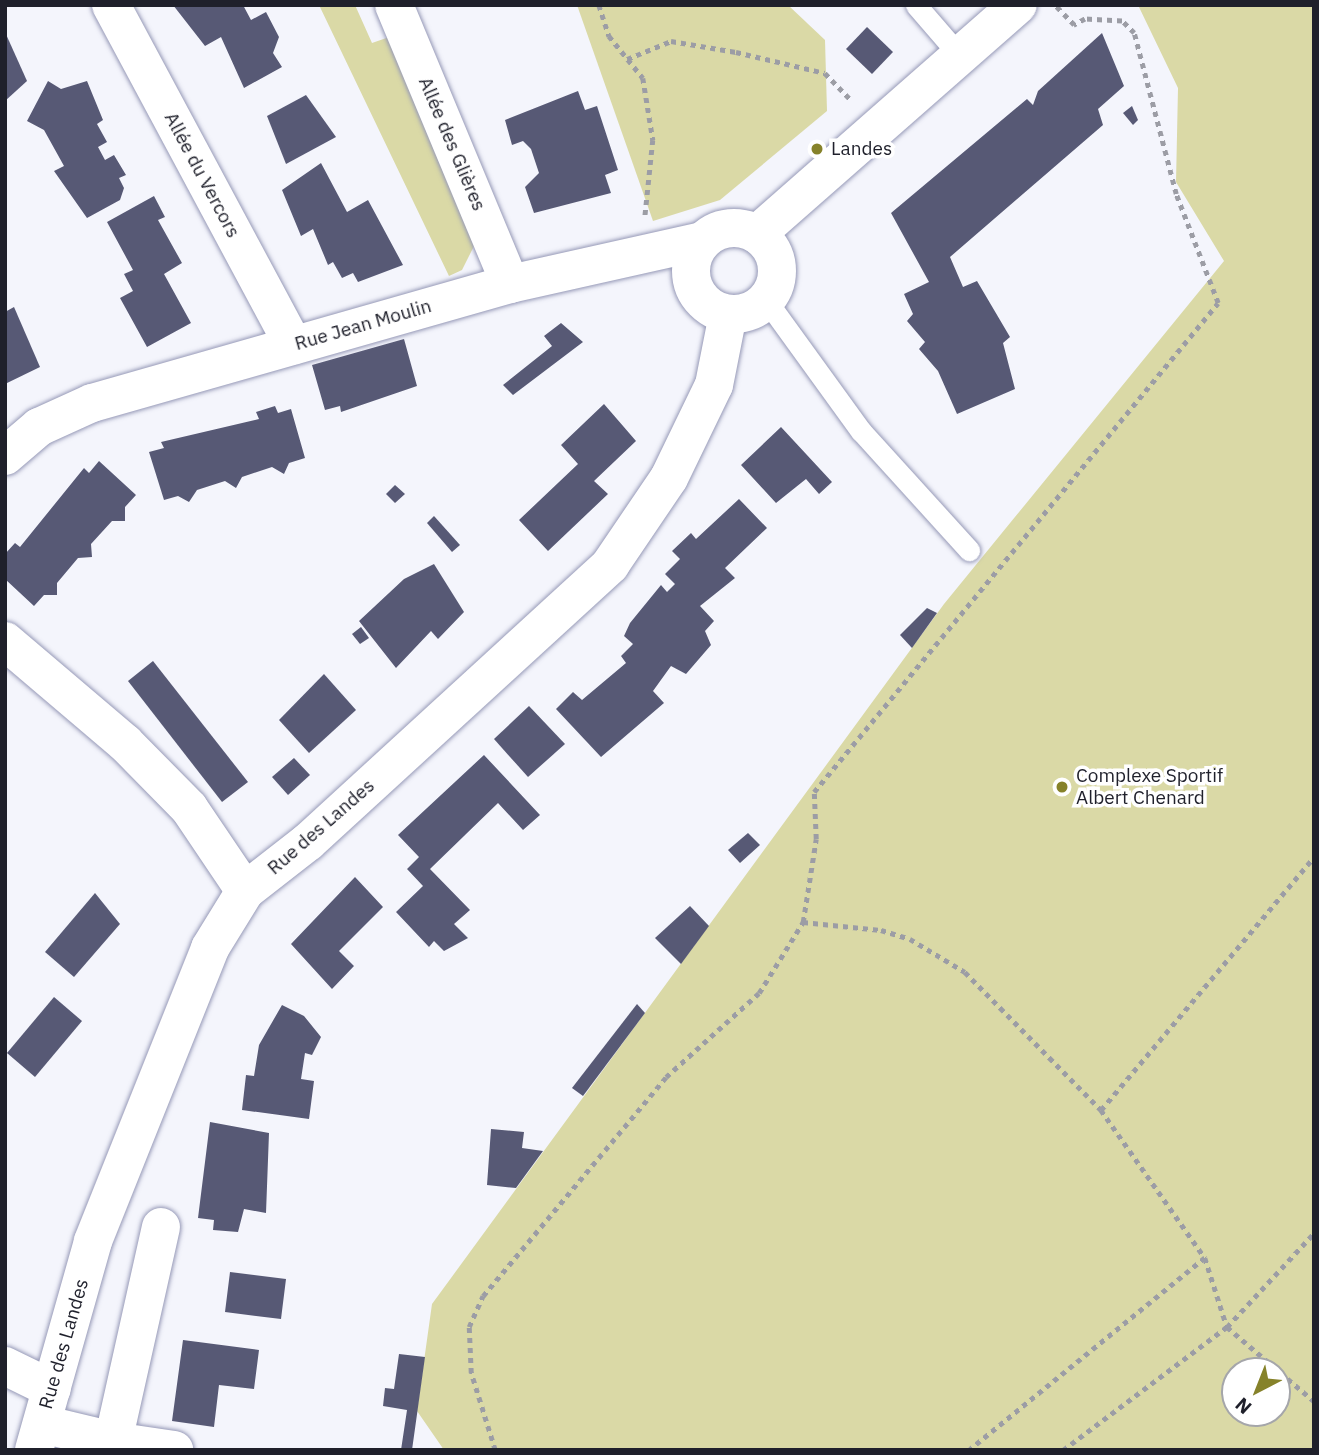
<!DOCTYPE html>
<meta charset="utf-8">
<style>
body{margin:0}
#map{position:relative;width:1319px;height:1455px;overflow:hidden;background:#f4f5fc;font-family:"IBM Plex Sans",sans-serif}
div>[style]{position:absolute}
.green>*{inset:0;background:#dad9a6}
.building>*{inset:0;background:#575975}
.path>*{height:4.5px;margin-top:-2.25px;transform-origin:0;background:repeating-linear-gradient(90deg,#9c9da5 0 5px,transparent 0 10px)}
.roads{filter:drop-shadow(0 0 2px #9699b7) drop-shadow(0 0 2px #9699b7)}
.service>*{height:21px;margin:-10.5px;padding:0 10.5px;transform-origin:10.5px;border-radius:10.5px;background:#fff}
.minor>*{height:38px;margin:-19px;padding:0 19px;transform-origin:19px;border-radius:19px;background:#fff}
.tertiary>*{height:38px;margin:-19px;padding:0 19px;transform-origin:19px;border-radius:19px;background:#fff}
.tertiary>.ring{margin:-19px;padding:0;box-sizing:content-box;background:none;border:38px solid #fff;border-radius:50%}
.dots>*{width:19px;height:19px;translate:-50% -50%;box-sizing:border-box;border:4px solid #fff;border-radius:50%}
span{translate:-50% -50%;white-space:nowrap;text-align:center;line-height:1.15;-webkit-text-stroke:7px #fff;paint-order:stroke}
.street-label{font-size:19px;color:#1f202b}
.poi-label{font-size:19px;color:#1f202b}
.left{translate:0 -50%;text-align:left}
.frame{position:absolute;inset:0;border:7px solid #1f202b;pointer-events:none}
.north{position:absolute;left:1221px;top:1357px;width:70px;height:70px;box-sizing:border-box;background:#fff;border:2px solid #a5a6aa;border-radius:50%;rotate:222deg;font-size:19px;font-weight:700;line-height:28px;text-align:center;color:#1f202b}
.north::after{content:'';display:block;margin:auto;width:24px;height:32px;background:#86822a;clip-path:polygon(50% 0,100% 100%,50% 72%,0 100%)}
</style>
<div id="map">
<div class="green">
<div style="clip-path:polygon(319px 5px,355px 5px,372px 43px,395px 35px,475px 244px,462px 270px,449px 276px)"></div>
<div style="clip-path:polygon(577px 5px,788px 5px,825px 40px,827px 111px,720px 200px,653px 221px)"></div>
<div style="clip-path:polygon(evenodd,1138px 5px,1314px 5px,1314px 1450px,444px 1450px,417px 1411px,432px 1304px,944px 604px,1224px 261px,1176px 182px,1178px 88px,1138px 5px,1235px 1371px,1277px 1371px,1277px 1413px,1235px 1413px,1235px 1371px)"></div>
</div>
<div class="building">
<div style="clip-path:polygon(173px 5px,243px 5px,251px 20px,266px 12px,279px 37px,273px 53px,282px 67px,244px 88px,221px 37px,205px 46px)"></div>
<div style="clip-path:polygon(867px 27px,893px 52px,872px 74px,846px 49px)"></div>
<div style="clip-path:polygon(5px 32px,27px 81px,5px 101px)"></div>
<div style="clip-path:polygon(1102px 33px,1124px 86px,1098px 109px,1103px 125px,950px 257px,963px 287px,977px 281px,1010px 337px,1003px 343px,1015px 389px,957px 414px,938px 371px,919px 349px,925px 342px,907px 321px,913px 314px,904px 294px,929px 282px,891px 213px,1027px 99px,1033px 105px,1038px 91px)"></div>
<div style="clip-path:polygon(48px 81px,61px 89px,87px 81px,103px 120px,97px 124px,107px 142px,98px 147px,105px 160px,114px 155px,126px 175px,119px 178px,124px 188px,120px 200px,87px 218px,54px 171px,64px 166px,44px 130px,27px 121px)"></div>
<div style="clip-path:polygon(578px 91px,585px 110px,597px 106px,618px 170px,605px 175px,611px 193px,534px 213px,525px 187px,539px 173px,531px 149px,523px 141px,512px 145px,505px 120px)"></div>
<div style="clip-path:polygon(306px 95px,336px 137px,286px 164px,267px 116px)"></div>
<div style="clip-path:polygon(1132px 106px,1138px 120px,1133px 125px,1123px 113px)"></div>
<div style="clip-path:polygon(321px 163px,347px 212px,368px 200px,403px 265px,358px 282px,353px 273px,342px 278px,333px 262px,328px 265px,313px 229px,301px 236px,282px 190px)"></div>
<div style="clip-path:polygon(154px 196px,165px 217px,158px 220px,182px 263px,164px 274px,191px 323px,147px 347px,120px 298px,133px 291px,124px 274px,133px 270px,107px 222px)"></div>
<div style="clip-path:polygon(14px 307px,40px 367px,5px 384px,5px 312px)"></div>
<div style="clip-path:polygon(561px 323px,583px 342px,513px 395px,503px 385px,552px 346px,544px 336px)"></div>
<div style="clip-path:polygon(404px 339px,417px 386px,341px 412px,340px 406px,325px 410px,312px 365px)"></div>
<div style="clip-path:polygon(604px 404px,636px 441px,594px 481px,608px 494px,548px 551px,519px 520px,578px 464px,561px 445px)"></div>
<div style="clip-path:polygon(275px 406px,278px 413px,291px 409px,305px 458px,289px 463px,284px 474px,272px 467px,242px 477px,236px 488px,225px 481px,197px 490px,189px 502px,178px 496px,164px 500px,149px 452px,164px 448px,161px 442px,259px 419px,256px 412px)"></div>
<div style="clip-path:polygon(781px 427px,832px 482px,819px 494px,806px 479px,776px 503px,741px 465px)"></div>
<div style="clip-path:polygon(99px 461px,136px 495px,125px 507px,125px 521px,112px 521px,91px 544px,92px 557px,78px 558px,57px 583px,57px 595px,44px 595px,34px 606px,5px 579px,5px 554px,15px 543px,20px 547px,84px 468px,89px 473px)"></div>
<div style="clip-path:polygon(395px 485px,405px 494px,395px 503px,386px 494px)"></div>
<div style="clip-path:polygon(739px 499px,767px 528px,725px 568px,735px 578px,700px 606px,714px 621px,705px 631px,711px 645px,686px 674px,671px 666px,653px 691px,664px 703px,601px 757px,556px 709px,573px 692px,582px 700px,626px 663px,621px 656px,633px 644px,624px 636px,630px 623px,661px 585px,667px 592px,675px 584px,665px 574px,680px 559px,672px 551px,691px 533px,696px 539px)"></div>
<div style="clip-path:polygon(434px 516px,460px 545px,452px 552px,427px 523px)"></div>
<div style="clip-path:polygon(434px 564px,464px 612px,438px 639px,431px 631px,396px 668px,359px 621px,404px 579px)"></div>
<div style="clip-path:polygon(927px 608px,937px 613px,912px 648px,900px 635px)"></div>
<div style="clip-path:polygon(361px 627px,369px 638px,360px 644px,352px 634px)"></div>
<div style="clip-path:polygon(153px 661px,248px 782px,222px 802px,128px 681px)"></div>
<div style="clip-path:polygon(324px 674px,356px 710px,309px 753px,279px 720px)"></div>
<div style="clip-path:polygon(529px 706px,565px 744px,528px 777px,494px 739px)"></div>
<div style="clip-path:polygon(484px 755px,540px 815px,523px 830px,498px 803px,430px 869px,470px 910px,454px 924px,468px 938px,444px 951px,434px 941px,429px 947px,396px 912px,423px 886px,407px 869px,419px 857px,398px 835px)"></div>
<div style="clip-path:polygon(294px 758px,310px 775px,288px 795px,272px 777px)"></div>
<div style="clip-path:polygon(748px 833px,760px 845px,740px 863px,728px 850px)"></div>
<div style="clip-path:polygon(355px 877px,383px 907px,339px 951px,354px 966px,332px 989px,291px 944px)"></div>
<div style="clip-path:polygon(95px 893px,120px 924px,74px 977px,45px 952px)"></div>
<div style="clip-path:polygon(690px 906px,709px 926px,681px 964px,655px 938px)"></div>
<div style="clip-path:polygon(54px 997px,82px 1021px,35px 1077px,7px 1053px)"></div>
<div style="clip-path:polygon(637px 1004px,645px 1013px,583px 1096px,572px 1088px)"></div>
<div style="clip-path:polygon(282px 1005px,304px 1016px,321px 1037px,312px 1055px,305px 1053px,301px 1079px,314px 1081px,309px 1119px,242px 1110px,246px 1075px,254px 1076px,259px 1045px)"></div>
<div style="clip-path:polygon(210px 1122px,269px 1133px,266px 1213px,244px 1209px,238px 1232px,213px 1230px,214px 1220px,198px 1218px)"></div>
<div style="clip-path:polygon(491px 1129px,524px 1132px,522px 1148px,543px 1151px,516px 1188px,487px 1185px)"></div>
<div style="clip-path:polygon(230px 1272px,286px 1279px,281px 1319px,225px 1312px)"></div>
<div style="clip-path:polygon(183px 1340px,259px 1350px,254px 1389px,219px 1385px,214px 1427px,172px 1421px)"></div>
<div style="clip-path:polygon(399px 1354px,425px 1357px,412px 1450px,401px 1450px,407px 1410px,383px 1406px,385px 1388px,394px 1389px)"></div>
</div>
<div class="path">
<div style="left:599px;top:5px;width:33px;rotate:72deg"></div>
<div style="left:609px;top:36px;width:54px;rotate:51deg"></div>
<div style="left:643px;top:78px;width:63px;rotate:80.8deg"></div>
<div style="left:653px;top:140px;width:77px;rotate:95.9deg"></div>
<div style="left:627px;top:59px;width:48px;rotate:-22.2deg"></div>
<div style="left:671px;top:41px;width:66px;rotate:9.6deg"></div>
<div style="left:736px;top:52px;width:91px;rotate:13.3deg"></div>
<div style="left:825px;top:73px;width:39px;rotate:46deg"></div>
<div style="left:803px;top:922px;width:84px;rotate:-81.1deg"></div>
<div style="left:816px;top:839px;width:47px;rotate:-92.4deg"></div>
<div style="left:814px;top:792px;width:634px;rotate:-50.44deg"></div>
<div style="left:1218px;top:303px;width:117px;rotate:-111.1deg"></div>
<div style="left:1176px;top:194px;width:166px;rotate:-104.6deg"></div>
<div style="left:1134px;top:33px;width:17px;rotate:-135deg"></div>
<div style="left:1122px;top:21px;width:37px;rotate:-177deg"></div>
<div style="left:1085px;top:19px;width:13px;rotate:151deg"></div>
<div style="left:1074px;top:25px;width:28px;rotate:-134deg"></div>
<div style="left:1101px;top:1110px;width:331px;rotate:-49.9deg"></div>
<div style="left:1205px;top:1258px;width:72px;rotate:72.3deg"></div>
<div style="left:1227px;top:1327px;width:114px;rotate:40.4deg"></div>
<div style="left:495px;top:1450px;width:81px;rotate:-107.3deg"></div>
<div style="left:471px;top:1373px;width:46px;rotate:-92.5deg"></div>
<div style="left:469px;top:1327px;width:34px;rotate:-66deg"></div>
<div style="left:483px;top:1296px;width:285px;rotate:-50.1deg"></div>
<div style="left:666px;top:1077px;width:125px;rotate:-42.1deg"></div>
<div style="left:759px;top:993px;width:84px;rotate:-58.2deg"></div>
<div style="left:803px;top:922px;width:78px;rotate:5.9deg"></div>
<div style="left:881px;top:930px;width:30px;rotate:17deg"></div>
<div style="left:910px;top:939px;width:64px;rotate:31deg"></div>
<div style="left:965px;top:972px;width:194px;rotate:45.4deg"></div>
<div style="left:1101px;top:1110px;width:181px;rotate:54.9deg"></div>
<div style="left:1205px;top:1258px;width:303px;rotate:140.8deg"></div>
<div style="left:1063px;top:1450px;width:205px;rotate:-36.9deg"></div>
<div style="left:1227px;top:1327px;width:128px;rotate:-47.2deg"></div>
</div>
<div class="roads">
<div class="service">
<div style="left:916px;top:5px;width:67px;rotate:49.2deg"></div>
<div style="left:766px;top:300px;width:162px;rotate:54.1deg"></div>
<div style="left:861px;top:431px;width:161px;rotate:47.8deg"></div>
</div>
<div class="minor">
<div style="left:111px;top:5px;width:386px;rotate:61.8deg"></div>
<div style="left:394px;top:5px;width:302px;rotate:67.4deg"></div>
<div style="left:5px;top:456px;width:45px;rotate:-40.5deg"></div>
<div style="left:39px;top:427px;width:58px;rotate:-24.4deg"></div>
<div style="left:92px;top:403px;width:435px;rotate:-15.9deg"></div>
<div style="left:510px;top:284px;width:197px;rotate:-12.6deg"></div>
<div style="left:5px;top:641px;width:157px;rotate:40.4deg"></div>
<div style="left:125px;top:743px;width:91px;rotate:45.4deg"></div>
<div style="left:189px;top:808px;width:100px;rotate:56deg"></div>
<div style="left:161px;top:1227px;width:219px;rotate:102.6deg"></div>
<div style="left:113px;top:1441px;width:62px;rotate:8.4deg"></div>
<div style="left:5px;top:1366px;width:52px;rotate:26.1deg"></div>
<div style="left:42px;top:1424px;width:73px;rotate:13.5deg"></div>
<div style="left:113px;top:1441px;width:9px;rotate:96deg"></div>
</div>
<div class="tertiary">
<div class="ring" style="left:691px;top:228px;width:48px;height:48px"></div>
<div style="left:757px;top:234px;width:347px;rotate:-41.3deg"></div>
<div style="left:34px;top:1450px;width:217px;rotate:-74.2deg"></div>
<div style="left:93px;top:1241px;width:315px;rotate:-68.2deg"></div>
<div style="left:210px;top:948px;width:67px;rotate:-58.4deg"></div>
<div style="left:245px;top:891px;width:80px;rotate:-37.9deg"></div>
<div style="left:308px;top:842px;width:410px;rotate:-42.5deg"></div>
<div style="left:610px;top:565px;width:105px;rotate:-55.9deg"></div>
<div style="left:669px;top:478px;width:103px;rotate:-64.2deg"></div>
<div style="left:714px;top:385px;width:72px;rotate:-78.8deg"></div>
</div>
</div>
<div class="dots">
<div style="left:817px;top:149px;background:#86822a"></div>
<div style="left:1062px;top:787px;background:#86822a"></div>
</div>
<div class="street-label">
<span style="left:452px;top:144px;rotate:67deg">Allée des Glières</span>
<span style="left:202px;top:175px;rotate:62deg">Allée du Vercors</span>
<span style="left:363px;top:325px;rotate:-16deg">Rue Jean Moulin</span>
<span style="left:321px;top:827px;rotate:-41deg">Rue des Landes</span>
<span style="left:64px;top:1344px;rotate:-74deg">Rue des Landes</span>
</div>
<div class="poi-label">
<span class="left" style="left:831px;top:149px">Landes</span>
<span class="left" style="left:1076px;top:787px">Complexe Sportif<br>Albert Chenard</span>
</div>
<div class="frame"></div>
<div class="north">N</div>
</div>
